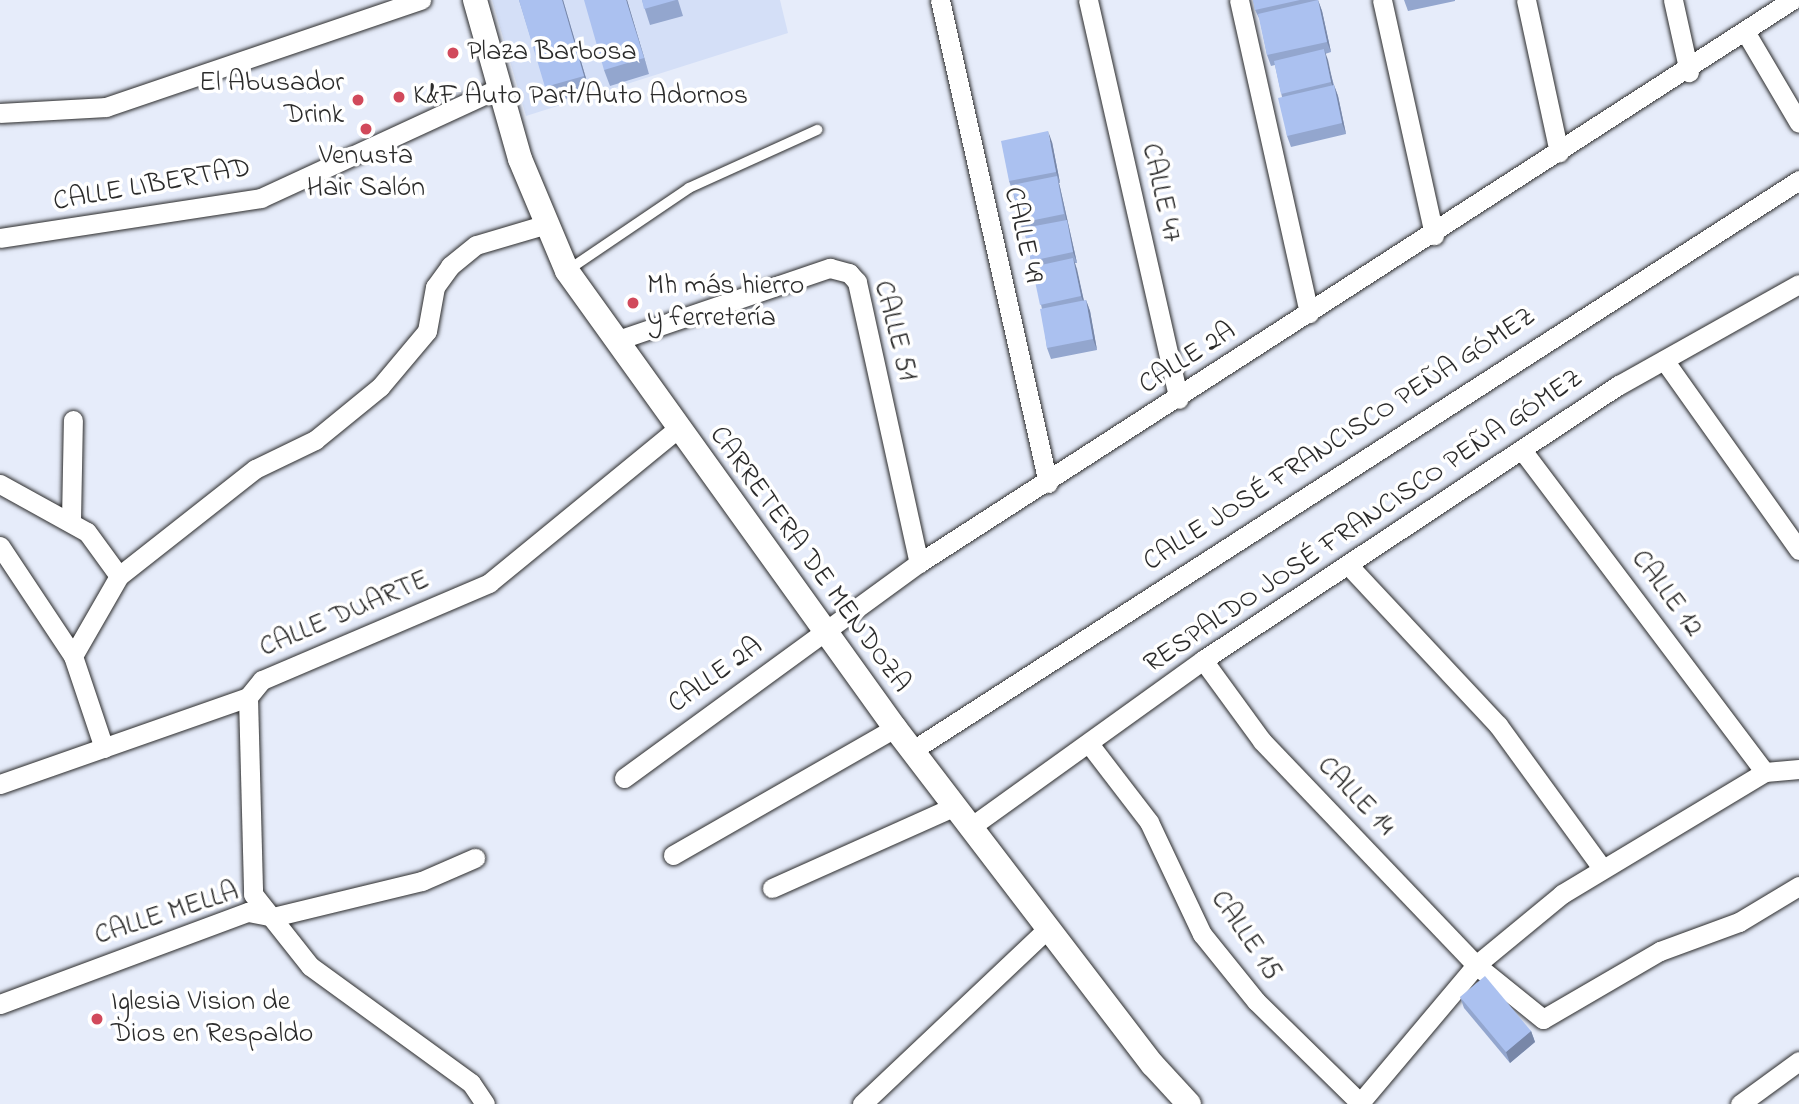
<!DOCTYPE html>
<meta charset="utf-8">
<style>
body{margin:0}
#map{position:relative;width:1799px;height:1104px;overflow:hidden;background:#e6ecfa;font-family:"Indie Flower",sans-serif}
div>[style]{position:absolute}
.built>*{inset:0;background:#d4dff7}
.roads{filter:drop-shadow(0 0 2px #2b2b2b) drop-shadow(0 0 2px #2b2b2b)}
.service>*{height:10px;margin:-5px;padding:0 5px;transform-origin:5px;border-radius:5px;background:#fff}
.minor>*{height:19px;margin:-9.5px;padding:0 9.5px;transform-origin:9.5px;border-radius:9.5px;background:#fff}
.tertiary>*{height:24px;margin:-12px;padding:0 12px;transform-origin:12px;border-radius:12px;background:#fff}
.wall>*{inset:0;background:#93a6ce}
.shaded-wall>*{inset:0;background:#7887a8}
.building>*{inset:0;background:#abc1f0}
.dots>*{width:19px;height:19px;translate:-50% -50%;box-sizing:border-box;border:4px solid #fff;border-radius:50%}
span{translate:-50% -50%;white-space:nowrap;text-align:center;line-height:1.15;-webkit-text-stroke:7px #fff;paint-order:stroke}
.poi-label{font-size:28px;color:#2b2b2b}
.left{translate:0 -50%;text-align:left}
.right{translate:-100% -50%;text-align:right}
.street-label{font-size:28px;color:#2b2b2b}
</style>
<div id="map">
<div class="built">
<div style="clip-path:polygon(492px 0,780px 0,788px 33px,526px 116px)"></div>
</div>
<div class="roads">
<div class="service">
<div style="left:568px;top:270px;width:146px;rotate:-34.1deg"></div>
<div style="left:689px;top:188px;width:141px;rotate:-24.4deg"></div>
</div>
<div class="minor">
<div style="left:940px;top:0;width:495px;rotate:77.4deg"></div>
<div style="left:1088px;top:0;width:409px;rotate:77.2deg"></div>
<div style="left:1239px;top:0;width:321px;rotate:77.4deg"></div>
<div style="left:1382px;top:0;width:241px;rotate:77.5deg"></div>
<div style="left:1526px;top:0;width:156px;rotate:77.8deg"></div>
<div style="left:1673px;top:0;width:74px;rotate:77.5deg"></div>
<div style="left:1746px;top:33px;width:104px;rotate:59.5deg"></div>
<div style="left:0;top:113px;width:106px;rotate:-3.2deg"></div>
<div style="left:106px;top:107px;width:333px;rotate:-18.8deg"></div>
<div style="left:0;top:238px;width:264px;rotate:-8.7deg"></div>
<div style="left:261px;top:198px;width:262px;rotate:-24.8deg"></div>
<div style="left:615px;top:341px;width:227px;rotate:-18.8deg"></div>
<div style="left:830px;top:268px;width:20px;rotate:15deg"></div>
<div style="left:849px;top:273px;width:12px;rotate:48deg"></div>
<div style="left:857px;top:282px;width:288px;rotate:77.6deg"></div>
<div style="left:1664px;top:360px;width:233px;rotate:54.6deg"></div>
<div style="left:1522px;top:450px;width:403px;rotate:53deg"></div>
<div style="left:0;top:484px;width:99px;rotate:28.9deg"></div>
<div style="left:87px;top:532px;width:54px;rotate:54deg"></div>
<div style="left:71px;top:520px;width:100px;rotate:-88.9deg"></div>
<div style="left:0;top:546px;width:132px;rotate:56.4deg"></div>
<div style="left:73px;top:656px;width:97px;rotate:71.4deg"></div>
<div style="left:1349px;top:566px;width:218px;rotate:46.9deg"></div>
<div style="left:1498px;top:725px;width:177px;rotate:54deg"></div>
<div style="left:73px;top:656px;width:92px;rotate:-60.1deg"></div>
<div style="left:119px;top:576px;width:173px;rotate:-38.2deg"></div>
<div style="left:255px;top:469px;width:67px;rotate:-25.8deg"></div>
<div style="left:315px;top:440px;width:84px;rotate:-39.2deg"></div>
<div style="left:380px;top:387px;width:73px;rotate:-50deg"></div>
<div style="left:427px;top:331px;width:45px;rotate:-79.7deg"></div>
<div style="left:435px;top:287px;width:26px;rotate:-54deg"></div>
<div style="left:450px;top:266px;width:33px;rotate:-39deg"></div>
<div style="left:476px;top:245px;width:71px;rotate:-16.4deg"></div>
<div style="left:1203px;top:660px;width:100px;rotate:53.9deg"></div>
<div style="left:1262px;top:741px;width:310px;rotate:46.3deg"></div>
<div style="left:1476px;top:965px;width:86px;rotate:38.9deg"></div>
<div style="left:1543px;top:1019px;width:135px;rotate:-30.2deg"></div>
<div style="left:1660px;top:951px;width:84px;rotate:-20.2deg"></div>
<div style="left:1739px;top:922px;width:70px;rotate:-31deg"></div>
<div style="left:248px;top:697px;width:197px;rotate:88.5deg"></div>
<div style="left:253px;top:894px;width:92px;rotate:51.6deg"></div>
<div style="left:310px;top:966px;width:199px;rotate:36deg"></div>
<div style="left:471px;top:1083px;width:25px;rotate:56deg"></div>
<div style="left:1090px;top:745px;width:97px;rotate:52.5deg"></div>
<div style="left:1149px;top:822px;width:124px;rotate:64.7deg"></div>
<div style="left:1202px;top:934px;width:86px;rotate:51.1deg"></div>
<div style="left:1256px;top:1001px;width:146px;rotate:44.4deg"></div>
<div style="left:913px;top:750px;width:1054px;rotate:-32.75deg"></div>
<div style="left:624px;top:778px;width:365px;rotate:-36.1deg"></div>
<div style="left:919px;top:563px;width:1039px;rotate:-32.82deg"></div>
<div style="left:0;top:784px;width:263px;rotate:-19.3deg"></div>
<div style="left:248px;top:697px;width:22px;rotate:-51deg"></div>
<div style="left:262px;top:680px;width:247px;rotate:-23.1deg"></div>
<div style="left:489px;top:583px;width:243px;rotate:-39.3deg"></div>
<div style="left:972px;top:826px;width:284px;rotate:-35.7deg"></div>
<div style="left:1203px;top:660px;width:499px;rotate:-33.5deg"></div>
<div style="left:1619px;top:385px;width:206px;rotate:-29.3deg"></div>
<div style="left:673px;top:855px;width:256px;rotate:-29.8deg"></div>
<div style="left:772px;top:888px;width:201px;rotate:-24.1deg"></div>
<div style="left:0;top:1004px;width:265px;rotate:-20.4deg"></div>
<div style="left:248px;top:912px;width:25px;rotate:11deg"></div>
<div style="left:273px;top:917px;width:153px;rotate:-13.6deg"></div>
<div style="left:422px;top:881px;width:58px;rotate:-23.5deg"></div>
<div style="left:862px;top:1104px;width:255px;rotate:-43.4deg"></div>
<div style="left:1359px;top:1104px;width:182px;rotate:-49.9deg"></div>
<div style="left:1476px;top:965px;width:112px;rotate:-39.5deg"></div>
<div style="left:1562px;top:894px;width:237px;rotate:-31deg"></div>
<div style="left:1765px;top:772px;width:34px;rotate:-5deg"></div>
<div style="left:1740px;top:1104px;width:73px;rotate:-36.1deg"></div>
</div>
<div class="tertiary">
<div style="left:475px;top:0;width:165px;rotate:74.2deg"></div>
<div style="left:520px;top:159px;width:121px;rotate:67.2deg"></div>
<div style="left:567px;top:271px;width:563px;rotate:54.33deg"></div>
<div style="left:895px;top:728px;width:424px;rotate:52.6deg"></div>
<div style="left:1153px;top:1065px;width:53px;rotate:47.3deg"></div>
</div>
</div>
<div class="wall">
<div style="clip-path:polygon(519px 0,563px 0,590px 92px,551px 103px)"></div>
<div style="clip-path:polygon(627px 0,649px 74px,610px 86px,604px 70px)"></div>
<div style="clip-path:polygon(642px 0,678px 0,683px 16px,650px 25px)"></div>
<div style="clip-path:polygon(1253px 0,1318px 0,1322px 11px,1331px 52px,1325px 54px,1334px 85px,1338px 96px,1346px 134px,1291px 147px,1287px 136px,1282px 97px,1275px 65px,1271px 66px,1267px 55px,1260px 20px,1255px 10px)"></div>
<div style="clip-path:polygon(1404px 0,1455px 0,1455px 1px,1408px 11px)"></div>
<div style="clip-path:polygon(1052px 142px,1060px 183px,1059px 183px,1077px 263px,1075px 263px,1084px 301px,1086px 300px,1090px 311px,1097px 350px,1051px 359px,1047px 348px,1042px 309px,1025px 234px,1024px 234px,1020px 223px,1013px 192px,1009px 181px)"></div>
<div style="clip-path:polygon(1460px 997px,1531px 1031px,1535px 1042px,1510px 1063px,1464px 1008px)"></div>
</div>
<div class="shaded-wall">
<div style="clip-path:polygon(562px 0,563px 0,590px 92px,584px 76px)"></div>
<div style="clip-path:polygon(626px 0,627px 0,649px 74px,644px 58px)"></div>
<div style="clip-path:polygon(1318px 0,1322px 11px,1331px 52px,1327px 42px)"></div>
<div style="clip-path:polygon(1324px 49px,1328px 60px,1335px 93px,1331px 82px)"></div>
<div style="clip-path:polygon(1334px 85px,1338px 96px,1346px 134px,1342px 123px)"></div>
<div style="clip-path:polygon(1048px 131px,1052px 142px,1060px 183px,1056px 172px)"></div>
<div style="clip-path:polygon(1057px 176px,1060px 187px,1077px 263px,1073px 252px)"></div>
<div style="clip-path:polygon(1073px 258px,1077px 269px,1085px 306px,1081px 296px)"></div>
<div style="clip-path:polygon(1086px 300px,1090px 311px,1097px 350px,1093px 339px)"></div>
<div style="clip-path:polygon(1531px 1031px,1535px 1042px,1510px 1063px,1506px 1052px)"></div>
</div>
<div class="building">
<div style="clip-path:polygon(519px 0,562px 0,584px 76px,545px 87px)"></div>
<div style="clip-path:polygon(584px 0,626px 0,644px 58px,604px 70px)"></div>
<div style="clip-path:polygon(642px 0,676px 0,644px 9px)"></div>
<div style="clip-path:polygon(1253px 0,1300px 0,1255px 10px)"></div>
<div style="clip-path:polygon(1318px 0,1327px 42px,1267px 55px,1258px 14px)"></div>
<div style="clip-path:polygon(1324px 49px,1331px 82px,1281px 94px,1274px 61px)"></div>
<div style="clip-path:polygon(1334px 85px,1342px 123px,1287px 136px,1278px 98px)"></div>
<div style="clip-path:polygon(1048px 131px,1056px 172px,1009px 181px,1001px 141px)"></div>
<div style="clip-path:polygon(1057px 176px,1064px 214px,1020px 223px,1012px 185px)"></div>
<div style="clip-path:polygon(1067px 220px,1073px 252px,1031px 261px,1024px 228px)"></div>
<div style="clip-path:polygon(1073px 258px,1081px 296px,1040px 305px,1032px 267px)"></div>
<div style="clip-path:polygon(1086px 300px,1093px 339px,1047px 348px,1040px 309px)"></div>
<div style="clip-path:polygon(1485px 976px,1531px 1031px,1506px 1052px,1460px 997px)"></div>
</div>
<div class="dots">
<div style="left:453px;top:53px;background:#d1495b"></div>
<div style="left:399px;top:97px;background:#d1495b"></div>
<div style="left:358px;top:100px;background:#d1495b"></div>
<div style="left:366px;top:129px;background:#d1495b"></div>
<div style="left:633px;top:303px;background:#d1495b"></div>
<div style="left:97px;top:1019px;background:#d1495b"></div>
</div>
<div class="poi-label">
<span class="left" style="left:467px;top:53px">Plaza Barbosa</span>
<span class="right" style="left:344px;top:100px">El Abusador<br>Drink</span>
<span class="left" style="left:413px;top:97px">K&amp;F Auto Part/Auto Adornos</span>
<span style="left:366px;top:173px">Venusta<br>Hair Salón</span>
<span class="left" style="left:647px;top:303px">Mh más hierro<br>y ferretería</span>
<span class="left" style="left:111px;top:1019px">Iglesia Vision de<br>Dios en Respaldo</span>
</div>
<div class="street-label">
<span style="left:152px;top:186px;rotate:-10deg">CALLE LIBERTAD</span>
<span style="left:1160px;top:193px;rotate:77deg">CALLE 47</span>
<span style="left:1022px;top:235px;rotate:77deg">CALLE 49</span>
<span style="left:894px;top:331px;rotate:75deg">CALLE 51</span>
<span style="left:1188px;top:359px;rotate:-33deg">CALLE 2A</span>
<span style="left:1340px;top:440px;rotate:-33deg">CALLE JOSÉ FRANCISCO PEÑA GÓMEZ</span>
<span style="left:1364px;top:522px;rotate:-34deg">RESPALDO JOSÉ FRANCISCO PEÑA GÓMEZ</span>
<span style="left:809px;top:560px;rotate:54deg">CARRETERA DE MENDOZA</span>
<span style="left:1666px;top:594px;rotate:53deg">CALLE 12</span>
<span style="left:345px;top:615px;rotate:-23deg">CALLE DUARTE</span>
<span style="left:716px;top:676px;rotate:-36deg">CALLE 2A</span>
<span style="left:1355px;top:797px;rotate:46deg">CALLE 14</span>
<span style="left:167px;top:915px;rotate:-18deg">CALLE MELLA</span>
<span style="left:1245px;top:936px;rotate:55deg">CALLE 15</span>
</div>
</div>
